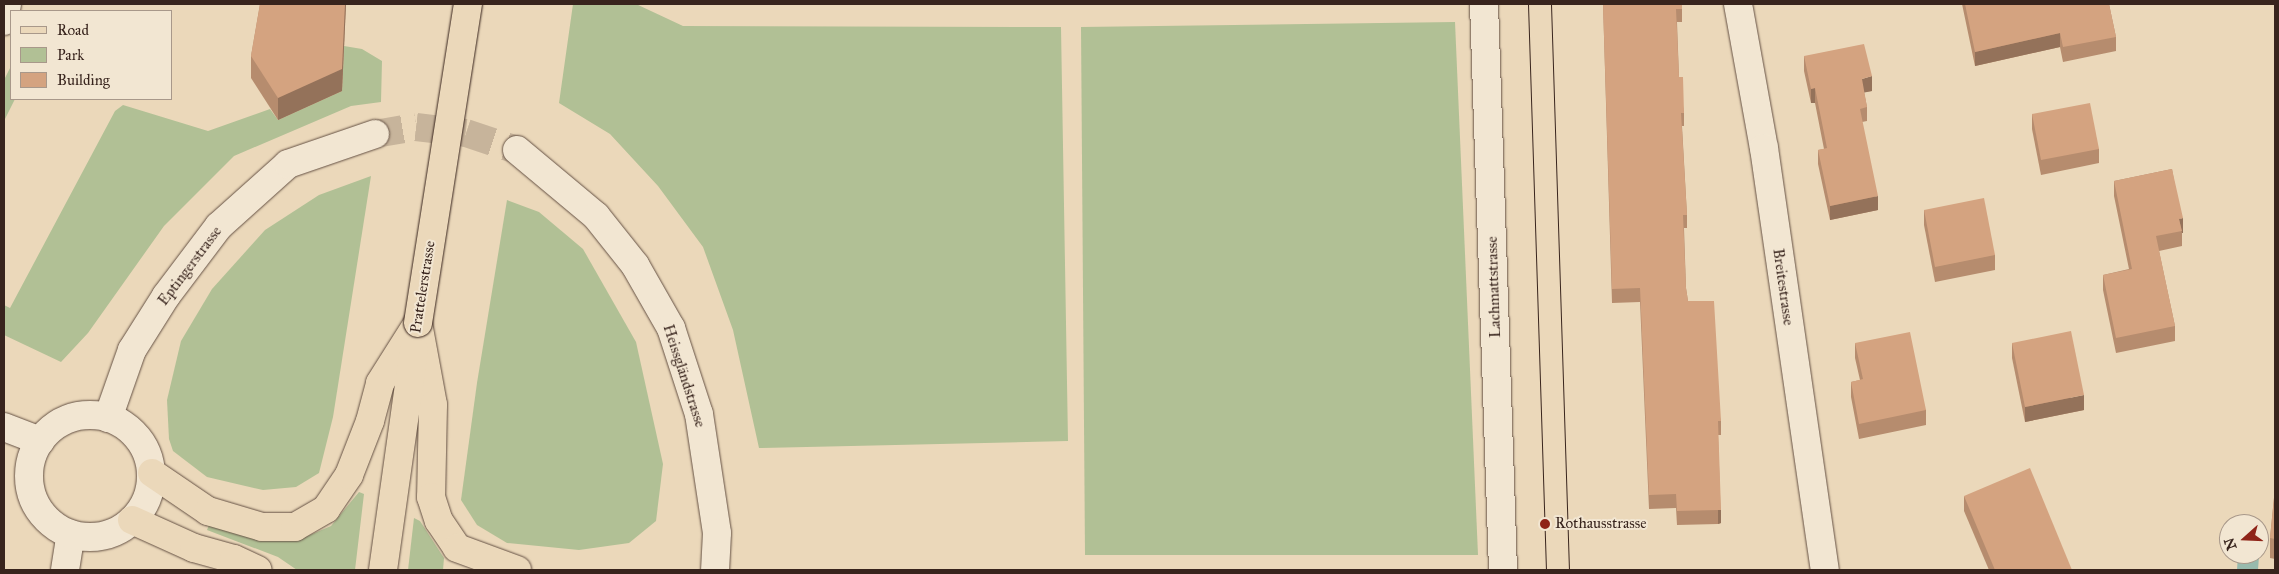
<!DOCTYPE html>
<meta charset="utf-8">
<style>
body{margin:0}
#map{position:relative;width:2279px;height:574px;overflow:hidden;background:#ebd8ba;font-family:"IM FELL Great Primer",serif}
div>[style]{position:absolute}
.green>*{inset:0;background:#b1c095}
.water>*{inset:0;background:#98baad}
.secondary-tunnel>*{height:28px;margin-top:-14px;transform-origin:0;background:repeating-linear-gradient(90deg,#c7b49b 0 28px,transparent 0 42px)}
.roads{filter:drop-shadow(0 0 1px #655144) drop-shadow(0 0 1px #655144)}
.street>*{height:28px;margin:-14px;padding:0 14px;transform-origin:14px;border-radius:14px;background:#f2e6d2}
.secondary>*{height:28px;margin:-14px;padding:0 14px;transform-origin:14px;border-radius:14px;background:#f2e6d2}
.secondary>.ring{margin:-14px;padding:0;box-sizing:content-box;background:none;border:28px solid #f2e6d2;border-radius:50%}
.primary>*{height:28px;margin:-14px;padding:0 14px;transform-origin:14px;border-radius:14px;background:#ebd8ba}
.tram>*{height:1px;margin:-0.5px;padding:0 0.5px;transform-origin:0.5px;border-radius:0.5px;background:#38241d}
.bridges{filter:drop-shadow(0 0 1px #38241d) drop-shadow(0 0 1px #38241d)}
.primary-bridge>*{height:28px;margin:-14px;padding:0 14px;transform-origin:14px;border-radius:14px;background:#ebd8ba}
.wall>*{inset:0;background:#b68c6e}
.shaded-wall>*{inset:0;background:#94725a}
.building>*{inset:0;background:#d4a380}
.dots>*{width:14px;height:14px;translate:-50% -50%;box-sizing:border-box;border:2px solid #f2e6d2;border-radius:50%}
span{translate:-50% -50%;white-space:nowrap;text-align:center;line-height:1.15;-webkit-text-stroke:4px #f2e6d2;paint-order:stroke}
.street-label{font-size:15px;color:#38241d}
.poi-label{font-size:15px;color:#38241d}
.left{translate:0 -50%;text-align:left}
.frame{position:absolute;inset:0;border:5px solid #38241d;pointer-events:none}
.legend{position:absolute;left:10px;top:10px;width:162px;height:90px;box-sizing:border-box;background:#f2e6d2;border:1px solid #a8988a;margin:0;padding:6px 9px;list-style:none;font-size:15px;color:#38241d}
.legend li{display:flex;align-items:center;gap:10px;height:25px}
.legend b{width:25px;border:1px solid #a8988a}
.north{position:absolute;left:2219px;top:514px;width:50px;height:50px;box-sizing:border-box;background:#f2e6d2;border:1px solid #a8988a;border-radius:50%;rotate:250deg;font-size:14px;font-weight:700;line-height:20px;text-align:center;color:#38241d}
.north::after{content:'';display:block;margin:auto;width:18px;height:22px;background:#8f2418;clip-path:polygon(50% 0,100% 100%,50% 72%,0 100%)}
</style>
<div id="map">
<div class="green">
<div style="clip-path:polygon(573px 4px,636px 4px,683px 26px,1061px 27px,1068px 441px,759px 448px,733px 330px,703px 247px,658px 186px,610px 134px,559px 103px)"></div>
<div style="clip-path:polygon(1455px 22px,1478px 555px,1085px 555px,1081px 27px)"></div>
<div style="clip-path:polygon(344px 46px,362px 49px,382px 61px,381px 102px,351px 106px,234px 156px,164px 226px,88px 333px,61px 362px,4px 335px,4px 305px,10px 308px,115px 111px,123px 105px,208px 131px,270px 109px,278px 120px,342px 91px)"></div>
<div style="clip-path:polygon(11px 66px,11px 99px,15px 99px,4px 121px,4px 80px)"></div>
<div style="clip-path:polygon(371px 176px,333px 417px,319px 473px,296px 487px,263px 490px,207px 477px,173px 451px,169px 439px,167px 400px,181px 341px,212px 289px,265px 230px,319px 195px)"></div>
<div style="clip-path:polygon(507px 200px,539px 212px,583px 249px,636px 342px,663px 464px,656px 521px,629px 543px,579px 550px,507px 543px,477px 525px,461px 500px,477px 383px)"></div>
<div style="clip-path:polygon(359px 492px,364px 494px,355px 570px,297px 570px,278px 557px,207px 530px,209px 525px,266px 541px,305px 537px,331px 526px)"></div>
<div style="clip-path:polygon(414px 518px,420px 521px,444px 558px,443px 570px,408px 570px)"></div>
</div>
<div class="water">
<div style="clip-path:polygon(2259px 529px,2261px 529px,2258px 570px,2237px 570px,2238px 554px,2259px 554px)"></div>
</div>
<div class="secondary-tunnel">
<div style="left:375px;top:134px;width:42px;rotate:-9.7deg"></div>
<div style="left:416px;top:127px;width:50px;rotate:6.8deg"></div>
<div style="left:466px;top:133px;width:54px;rotate:18.4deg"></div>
</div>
<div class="roads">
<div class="street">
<div style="left:1484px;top:4px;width:566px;rotate:88.08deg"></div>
<div style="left:1738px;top:4px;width:146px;rotate:79.8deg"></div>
<div style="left:1764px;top:148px;width:426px;rotate:81.8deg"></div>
<div style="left:4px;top:21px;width:17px;rotate:-80deg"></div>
<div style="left:65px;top:570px;width:36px;rotate:-81deg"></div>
</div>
<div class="secondary">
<div style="left:517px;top:150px;width:103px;rotate:39.9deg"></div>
<div style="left:596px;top:216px;width:63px;rotate:51.5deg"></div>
<div style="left:635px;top:265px;width:73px;rotate:60.3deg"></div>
<div style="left:671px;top:328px;width:90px;rotate:72deg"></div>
<div style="left:699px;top:414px;width:120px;rotate:81.4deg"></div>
<div style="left:717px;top:533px;width:37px;rotate:93deg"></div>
<div class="ring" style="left:29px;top:415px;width:94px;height:94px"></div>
<div style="left:108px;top:418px;width:72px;rotate:-70.6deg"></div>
<div style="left:132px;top:350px;width:64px;rotate:-57.8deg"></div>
<div style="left:166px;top:296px;width:88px;rotate:-52.9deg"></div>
<div style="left:219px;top:226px;width:93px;rotate:-41.9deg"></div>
<div style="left:288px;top:164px;width:92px;rotate:-19deg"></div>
<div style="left:4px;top:427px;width:39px;rotate:21deg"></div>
</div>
<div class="primary">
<div style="left:418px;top:323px;width:83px;rotate:79.6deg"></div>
<div style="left:433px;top:405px;width:92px;rotate:91.2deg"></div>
<div style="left:431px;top:497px;width:25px;rotate:72deg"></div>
<div style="left:439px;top:521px;width:32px;rotate:56deg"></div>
<div style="left:457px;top:548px;width:64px;rotate:20.1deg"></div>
<div style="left:152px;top:473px;width:68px;rotate:34.2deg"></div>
<div style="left:208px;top:511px;width:56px;rotate:16.5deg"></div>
<div style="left:262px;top:527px;width:33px"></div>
<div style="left:295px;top:527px;width:36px;rotate:-30deg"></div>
<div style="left:326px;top:509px;width:41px;rotate:-55.9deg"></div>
<div style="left:349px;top:475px;width:58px;rotate:-68.7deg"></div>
<div style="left:370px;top:421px;width:39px;rotate:-75deg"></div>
<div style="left:380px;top:383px;width:71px;rotate:-57.7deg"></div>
<div style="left:132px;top:520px;width:68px;rotate:24.3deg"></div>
<div style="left:194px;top:548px;width:41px;rotate:15.4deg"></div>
<div style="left:234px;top:559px;width:26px;rotate:25deg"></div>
<div style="left:383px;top:570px;width:223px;rotate:-82deg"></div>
</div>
</div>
<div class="tram">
<div style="left:1528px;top:4px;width:566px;rotate:88.18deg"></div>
<div style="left:1551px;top:4px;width:566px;rotate:88.18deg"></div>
</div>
<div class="bridges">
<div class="primary-bridge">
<div style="left:418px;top:323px;width:323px;rotate:-81.1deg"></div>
</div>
</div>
<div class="wall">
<div style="clip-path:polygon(260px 4px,346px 4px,342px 91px,278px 120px,251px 78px,251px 56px)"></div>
<div style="clip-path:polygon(1603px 4px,1682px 4px,1682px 22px,1677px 22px,1679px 77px,1684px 113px,1684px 126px,1682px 126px,1687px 215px,1687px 228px,1684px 228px,1686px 288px,1688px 301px,1721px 421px,1721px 435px,1718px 435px,1721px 523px,1718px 524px,1677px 525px,1676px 508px,1649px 509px,1640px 302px,1612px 303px)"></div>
<div style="clip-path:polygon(1962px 4px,2109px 4px,2116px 37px,2116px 51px,2063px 62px,2060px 47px,1975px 66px)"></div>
<div style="clip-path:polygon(1804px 56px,1872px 91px,1864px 92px,1867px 107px,1867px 121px,1862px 122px,1878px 210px,1830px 220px,1818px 164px,1818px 150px,1824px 149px,1815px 103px,1811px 103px,1804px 71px)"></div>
<div style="clip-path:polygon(2032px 114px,2099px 149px,2099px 163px,2041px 175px,2032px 129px)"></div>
<div style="clip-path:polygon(2172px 169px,2183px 233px,2182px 233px,2182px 246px,2159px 251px,2175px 326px,2175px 341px,2116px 353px,2103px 290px,2103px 275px,2129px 269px,2114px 196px,2114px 181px)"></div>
<div style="clip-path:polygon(1924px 210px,1995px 255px,1995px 270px,1935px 282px,1924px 225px)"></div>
<div style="clip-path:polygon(1855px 343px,1926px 410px,1926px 425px,1859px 439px,1851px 397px,1851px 382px,1860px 380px,1855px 358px)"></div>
<div style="clip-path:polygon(2012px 343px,2084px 410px,2025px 422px,2012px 358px)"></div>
<div style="clip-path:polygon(2275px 488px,2275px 559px,2270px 558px,2270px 538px)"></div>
<div style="clip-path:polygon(1964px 496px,2072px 570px,1989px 570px,1964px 511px)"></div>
</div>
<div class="shaded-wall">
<div style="clip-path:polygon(345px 4px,346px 4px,342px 91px,278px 120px,278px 98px)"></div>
<div style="clip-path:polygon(2060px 33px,2060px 47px,1975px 66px,1975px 52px)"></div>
<div style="clip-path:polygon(1872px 76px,1872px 91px,1862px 93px,1862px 79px)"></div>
<div style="clip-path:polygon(1815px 88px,1815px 103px,1811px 103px,1811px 89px)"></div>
<div style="clip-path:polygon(1878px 196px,1878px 210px,1830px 220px,1830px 206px)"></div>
<div style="clip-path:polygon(2183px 218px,2183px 233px,2182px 233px,2179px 219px)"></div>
<div style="clip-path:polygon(2084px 395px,2084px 410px,2025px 422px,2025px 407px)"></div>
<div style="clip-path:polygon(1718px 510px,1721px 510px,1721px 523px,1718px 524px)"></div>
</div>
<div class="building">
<div style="clip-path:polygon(260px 4px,345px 4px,342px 69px,278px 98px,251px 56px)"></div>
<div style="clip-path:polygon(1603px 4px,1682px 4px,1682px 9px,1676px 9px,1679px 77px,1683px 77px,1684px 113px,1681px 113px,1687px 215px,1683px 215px,1686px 288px,1688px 301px,1714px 301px,1721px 421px,1718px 421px,1721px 510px,1718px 510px,1677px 511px,1676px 494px,1649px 495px,1640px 288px,1612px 289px)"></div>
<div style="clip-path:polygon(1965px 4px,2109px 4px,2116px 37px,2063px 47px,2060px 33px,1975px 52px)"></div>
<div style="clip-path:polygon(1864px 44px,1872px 76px,1862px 79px,1867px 107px,1860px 109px,1878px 196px,1830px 206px,1818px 150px,1827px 148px,1815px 88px,1811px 89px,1804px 56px)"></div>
<div style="clip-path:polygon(2090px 103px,2099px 149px,2041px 160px,2032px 114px)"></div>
<div style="clip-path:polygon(2172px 169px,2183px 218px,2179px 219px,2182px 231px,2156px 236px,2175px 326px,2116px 338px,2103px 275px,2132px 269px,2114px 181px)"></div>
<div style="clip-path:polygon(1984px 198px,1995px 255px,1935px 267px,1924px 210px)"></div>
<div style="clip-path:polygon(2071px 331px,2084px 395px,2025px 407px,2012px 343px)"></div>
<div style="clip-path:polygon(1910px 332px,1926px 410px,1859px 424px,1851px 382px,1863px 379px,1855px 343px)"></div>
<div style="clip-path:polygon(2030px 468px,2072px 570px,1995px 570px,1964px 496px)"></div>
<div style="clip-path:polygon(2275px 488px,2275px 539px,2270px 538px)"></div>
</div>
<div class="dots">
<div style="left:1545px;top:524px;background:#8f2418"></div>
</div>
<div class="street-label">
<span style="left:190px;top:266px;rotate:-53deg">Eptingerstrasse</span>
<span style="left:423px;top:287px;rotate:-81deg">Prattelerstrasse</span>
<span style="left:1494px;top:287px;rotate:-92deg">Lachmattstrasse</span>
<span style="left:1783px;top:287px;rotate:82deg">Breitestrasse</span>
<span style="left:684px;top:376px;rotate:72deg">Heissgländstrasse</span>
</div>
<div class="poi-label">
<span class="left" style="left:1555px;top:524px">Rothausstrasse</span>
</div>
<div class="frame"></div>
<ul class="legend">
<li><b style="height:6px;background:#ebd8ba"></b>Road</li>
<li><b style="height:14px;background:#b1c095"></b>Park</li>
<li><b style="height:14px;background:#d4a380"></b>Building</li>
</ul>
<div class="north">N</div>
</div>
